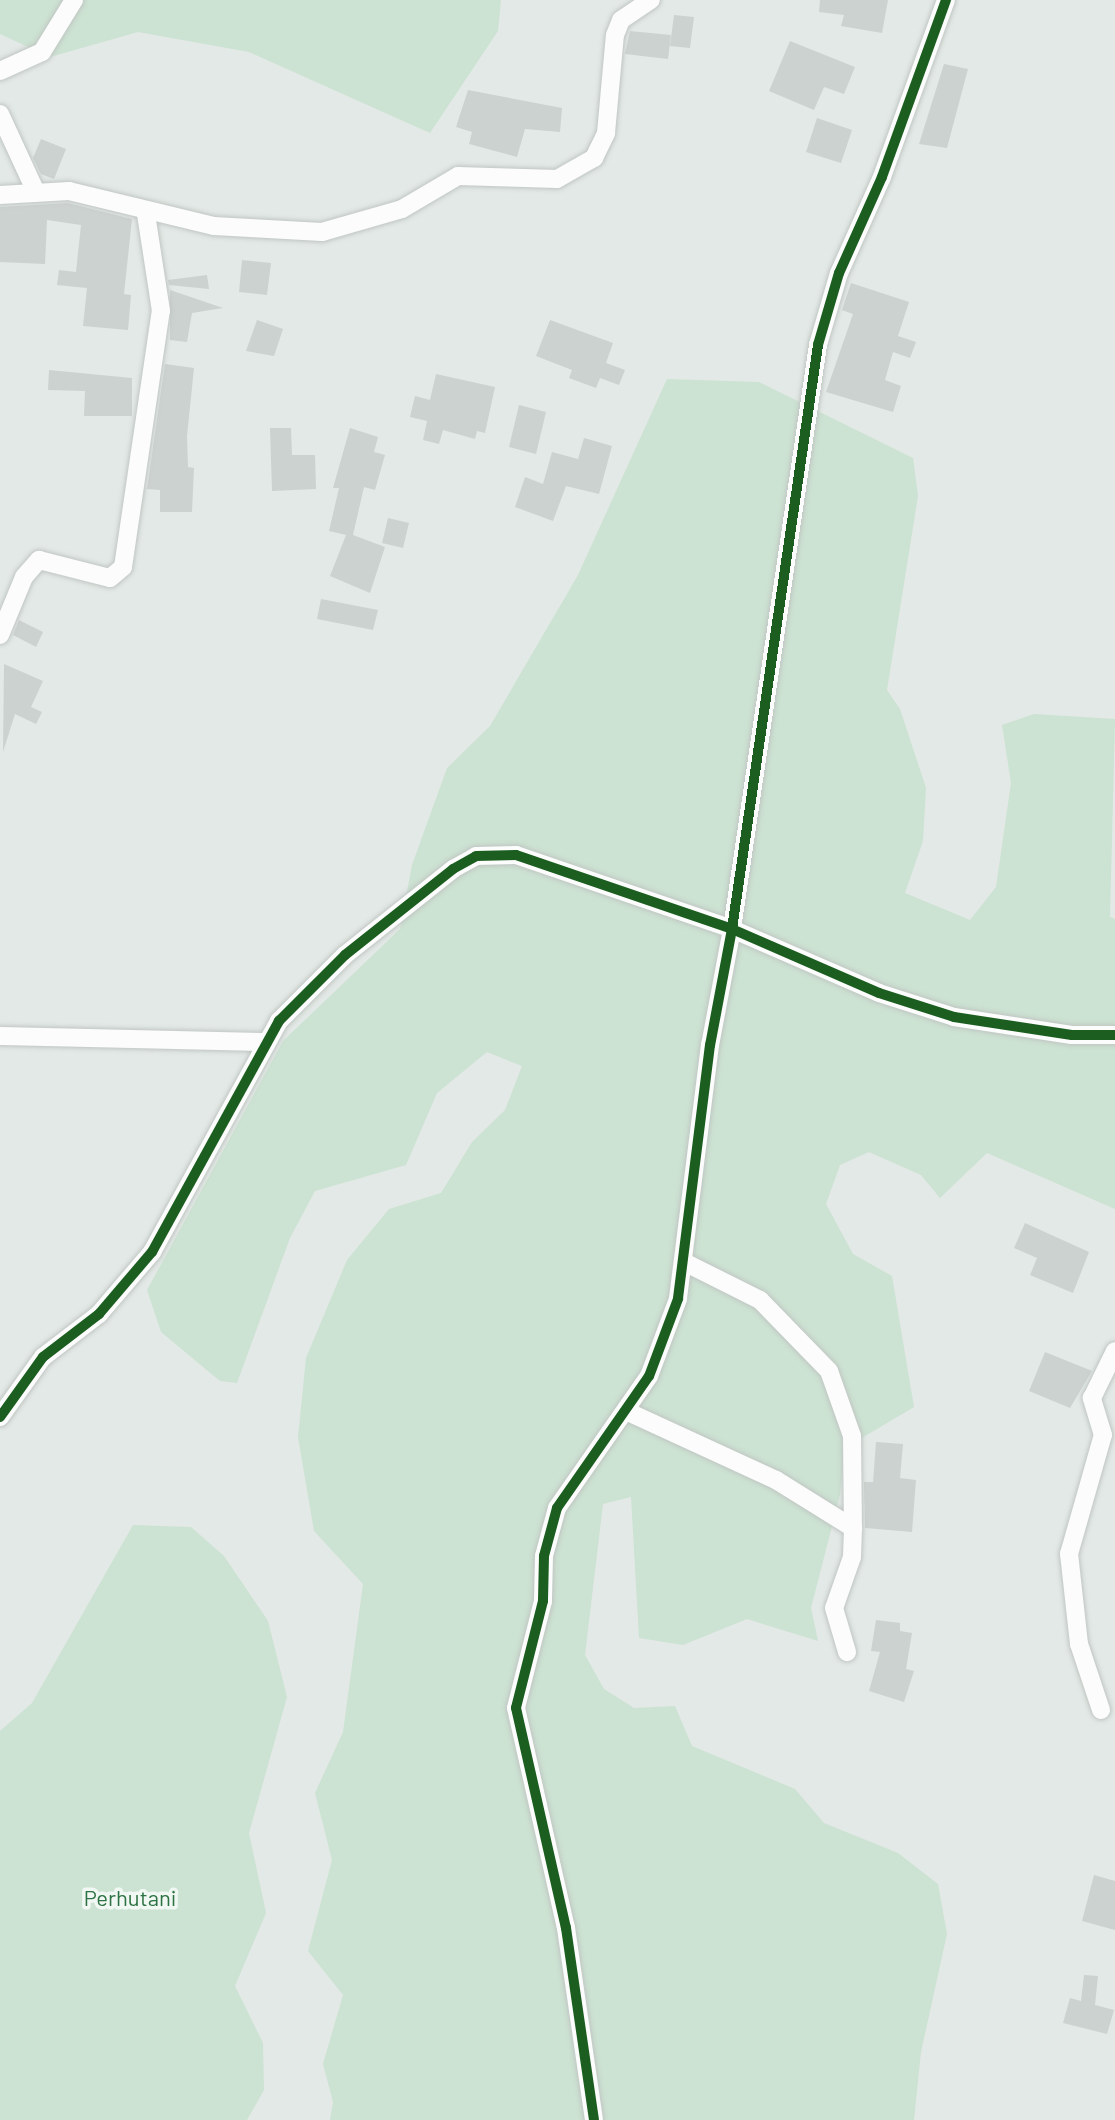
<!DOCTYPE html>
<style>
body{margin:0}
#map{position:relative;width:1115px;height:2120px;overflow:hidden;background:#e3e9e6;font-family:Barlow,sans-serif}
div>[style]{position:absolute}
.green>*{inset:0;background:#cce2d2}
.building>*{inset:0;background:#ccd2cf}
.roads{filter:drop-shadow(0 0 2px #c0c6c3) drop-shadow(0 0 2px #c0c6c3)}
.street>*{height:18px;margin:-9px;padding:0 9px;transform-origin:9px;border-radius:9px;background:#fbfcfb}
.cycleway>*{height:10px;margin:-5px;padding:0 5px;transform-origin:5px;border-radius:5px;background:#1b5e20}
span{translate:-50% -50%;white-space:nowrap;text-align:center;line-height:1.15;-webkit-text-stroke:7px #f1f8f4;paint-order:stroke}
.park-label{font-size:22px;color:#2c7242}
</style>
<div id="map">
<div class="green">
<div style="clip-path:polygon(0 0,501px 0,498px 31px,430px 133px,249px 52px,138px 32px,50px 57px,0 34px)"></div>
<div style="clip-path:polygon(667px 379px,759px 382px,913px 458px,918px 496px,887px 690px,900px 709px,926px 788px,923px 841px,905px 893px,970px 920px,996px 887px,1011px 783px,1002px 725px,1034px 714px,1115px 719px,1110px 917px,1115px 919px,1115px 1209px,987px 1153px,940px 1198px,921px 1175px,869px 1152px,840px 1165px,826px 1204px,853px 1254px,892px 1276px,914px 1407px,845px 1448px,840px 1495px,811px 1608px,818px 1641px,747px 1619px,683px 1645px,639px 1638px,631px 1497px,603px 1504px,585px 1655px,604px 1689px,634px 1708px,675px 1706px,692px 1746px,795px 1789px,824px 1823px,898px 1853px,938px 1884px,947px 1934px,921px 2052px,914px 2120px,330px 2120px,333px 2102px,323px 2064px,343px 1995px,308px 1951px,332px 1860px,315px 1793px,343px 1732px,363px 1584px,314px 1531px,298px 1437px,306px 1358px,347px 1260px,389px 1209px,441px 1193px,472px 1142px,505px 1110px,522px 1066px,487px 1052px,437px 1093px,406px 1165px,315px 1191px,290px 1238px,237px 1383px,220px 1381px,161px 1332px,147px 1290px,283px 1041px,400px 929px,412px 865px,447px 768px,490px 726px,578px 575px)"></div>
<div style="clip-path:polygon(133px 1525px,191px 1527px,224px 1556px,268px 1621px,287px 1697px,249px 1833px,266px 1913px,235px 1986px,263px 2043px,264px 2090px,247px 2120px,0 2120px,0 1731px,32px 1703px)"></div>
</div>
<div class="building">
<div style="clip-path:polygon(820px 0,888px 0,882px 33px,841px 26px,844px 15px,819px 12px)"></div>
<div style="clip-path:polygon(674px 15px,694px 17px,690px 48px,670px 46px)"></div>
<div style="clip-path:polygon(630px 31px,671px 35px,668px 59px,625px 54px)"></div>
<div style="clip-path:polygon(790px 41px,855px 67px,844px 94px,824px 87px,814px 110px,769px 91px)"></div>
<div style="clip-path:polygon(944px 64px,968px 69px,947px 148px,919px 144px)"></div>
<div style="clip-path:polygon(468px 90px,562px 108px,560px 132px,525px 129px,517px 157px,469px 144px,472px 132px,456px 127px)"></div>
<div style="clip-path:polygon(817px 118px,852px 130px,841px 163px,806px 152px)"></div>
<div style="clip-path:polygon(41px 139px,66px 149px,54px 179px,41px 174px,33px 158px)"></div>
<div style="clip-path:polygon(68px 203px,132px 219px,124px 294px,131px 295px,128px 330px,83px 326px,87px 288px,57px 285px,59px 270px,76px 272px,81px 225px,47px 220px,45px 264px,0 262px,0 207px)"></div>
<div style="clip-path:polygon(242px 260px,271px 263px,267px 295px,239px 292px)"></div>
<div style="clip-path:polygon(207px 275px,209px 289px,169px 285px,168px 280px)"></div>
<div style="clip-path:polygon(851px 283px,909px 302px,898px 336px,916px 342px,910px 358px,893px 352px,885px 380px,901px 386px,893px 412px,826px 392px,853px 314px,842px 310px)"></div>
<div style="clip-path:polygon(170px 290px,223px 308px,192px 313px,187px 342px,170px 340px)"></div>
<div style="clip-path:polygon(257px 320px,283px 329px,274px 356px,246px 351px)"></div>
<div style="clip-path:polygon(550px 320px,613px 343px,606px 363px,625px 370px,619px 385px,600px 378px,596px 388px,569px 378px,572px 370px,536px 356px)"></div>
<div style="clip-path:polygon(165px 364px,194px 368px,187px 436px,188px 467px,194px 468px,192px 512px,160px 512px,160px 490px,147px 489px)"></div>
<div style="clip-path:polygon(49px 370px,132px 378px,132px 416px,84px 416px,85px 391px,48px 390px)"></div>
<div style="clip-path:polygon(436px 374px,495px 387px,485px 433px,477px 431px,475px 439px,443px 430px,439px 444px,423px 440px,427px 421px,410px 417px,415px 396px,430px 400px)"></div>
<div style="clip-path:polygon(519px 405px,546px 412px,536px 454px,509px 447px)"></div>
<div style="clip-path:polygon(270px 428px,291px 428px,292px 455px,315px 455px,316px 489px,272px 491px)"></div>
<div style="clip-path:polygon(350px 428px,378px 437px,374px 452px,385px 455px,375px 490px,364px 487px,353px 535px,385px 547px,370px 593px,330px 576px,346px 535px,329px 531px,339px 488px,333px 488px)"></div>
<div style="clip-path:polygon(584px 438px,612px 446px,599px 494px,566px 486px,553px 521px,515px 507px,525px 477px,543px 484px,552px 452px,578px 459px)"></div>
<div style="clip-path:polygon(388px 518px,409px 523px,403px 548px,382px 543px)"></div>
<div style="clip-path:polygon(321px 599px,378px 610px,373px 630px,317px 619px)"></div>
<div style="clip-path:polygon(19px 620px,43px 632px,36px 647px,13px 635px)"></div>
<div style="clip-path:polygon(4px 664px,43px 681px,31px 707px,42px 712px,36px 724px,15px 714px,3px 752px)"></div>
<div style="clip-path:polygon(1025px 1223px,1089px 1252px,1073px 1293px,1030px 1275px,1037px 1258px,1014px 1248px)"></div>
<div style="clip-path:polygon(1045px 1352px,1092px 1371px,1070px 1408px,1029px 1391px)"></div>
<div style="clip-path:polygon(876px 1442px,903px 1444px,900px 1478px,916px 1480px,912px 1532px,865px 1528px,864px 1482px,873px 1482px)"></div>
<div style="clip-path:polygon(876px 1620px,900px 1623px,900px 1631px,912px 1633px,906px 1669px,914px 1671px,904px 1702px,869px 1691px,880px 1652px,871px 1651px)"></div>
<div style="clip-path:polygon(1094px 1875px,1115px 1881px,1115px 1930px,1082px 1921px)"></div>
<div style="clip-path:polygon(1084px 1975px,1098px 1976px,1095px 2005px,1114px 2010px,1107px 2034px,1063px 2023px,1070px 1998px,1081px 2001px)"></div>
</div>
<div class="roads">
<div class="street">
<div style="left:946px;top:0;width:188px;rotate:109.9deg"></div>
<div style="left:882px;top:177px;width:105px;rotate:114.1deg"></div>
<div style="left:839px;top:273px;width:75px;rotate:106.3deg"></div>
<div style="left:818px;top:345px;width:590px;rotate:98.38deg"></div>
<div style="left:732px;top:929px;width:160px;rotate:23.5deg"></div>
<div style="left:879px;top:993px;width:79px;rotate:17.7deg"></div>
<div style="left:954px;top:1017px;width:119px;rotate:8.7deg"></div>
<div style="left:1072px;top:1035px;width:43px"></div>
<div style="left:0;top:71px;width:46px;rotate:-24.3deg"></div>
<div style="left:42px;top:52px;width:61px;rotate:-58.4deg"></div>
<div style="left:0;top:114px;width:81px;rotate:65.3deg"></div>
<div style="left:0;top:195px;width:69px;rotate:-3.3deg"></div>
<div style="left:69px;top:191px;width:149px;rotate:13.6deg"></div>
<div style="left:214px;top:226px;width:108px;rotate:3.2deg"></div>
<div style="left:322px;top:232px;width:83px;rotate:-16deg"></div>
<div style="left:402px;top:209px;width:65px;rotate:-30.5deg"></div>
<div style="left:458px;top:176px;width:99px;rotate:1.7deg"></div>
<div style="left:557px;top:179px;width:43px;rotate:-29.6deg"></div>
<div style="left:594px;top:158px;width:28px;rotate:-64deg"></div>
<div style="left:606px;top:133px;width:98px;rotate:-84.8deg"></div>
<div style="left:615px;top:35px;width:16px;rotate:-68deg"></div>
<div style="left:621px;top:20px;width:36px;rotate:-34deg"></div>
<div style="left:0;top:635px;width:63px;rotate:-67.5deg"></div>
<div style="left:24px;top:577px;width:23px;rotate:-49deg"></div>
<div style="left:39px;top:560px;width:73px;rotate:14.2deg"></div>
<div style="left:110px;top:578px;width:17px;rotate:-40deg"></div>
<div style="left:123px;top:567px;width:259px;rotate:-81.6deg"></div>
<div style="left:161px;top:311px;width:98px;rotate:-98.8deg"></div>
<div style="left:0;top:1036px;width:264px;rotate:1.3deg"></div>
<div style="left:686px;top:1263px;width:83px;rotate:26.6deg"></div>
<div style="left:760px;top:1300px;width:99px;rotate:45.8deg"></div>
<div style="left:829px;top:1371px;width:69px;rotate:70.5deg"></div>
<div style="left:852px;top:1436px;width:92px;rotate:89.4deg"></div>
<div style="left:626px;top:1411px;width:165px;rotate:24.7deg"></div>
<div style="left:776px;top:1480px;width:91px;rotate:31.9deg"></div>
<div style="left:853px;top:1528px;width:29px;rotate:92deg"></div>
<div style="left:852px;top:1557px;width:54px;rotate:109.4deg"></div>
<div style="left:834px;top:1608px;width:46px;rotate:73.5deg"></div>
<div style="left:0;top:1417px;width:74px;rotate:-54.4deg"></div>
<div style="left:43px;top:1357px;width:71px;rotate:-37.5deg"></div>
<div style="left:99px;top:1314px;width:82px;rotate:-49.5deg"></div>
<div style="left:152px;top:1252px;width:264px;rotate:-61.2deg"></div>
<div style="left:279px;top:1021px;width:93px;rotate:-45deg"></div>
<div style="left:345px;top:955px;width:138px;rotate:-38.5deg"></div>
<div style="left:453px;top:869px;width:26px;rotate:-29deg"></div>
<div style="left:476px;top:856px;width:40px;rotate:-1.4deg"></div>
<div style="left:516px;top:855px;width:228px;rotate:18.9deg"></div>
<div style="left:732px;top:929px;width:118px;rotate:100.7deg"></div>
<div style="left:710px;top:1045px;width:256px;rotate:97.2deg"></div>
<div style="left:678px;top:1299px;width:82px;rotate:110.6deg"></div>
<div style="left:649px;top:1376px;width:161px;rotate:124.9deg"></div>
<div style="left:557px;top:1508px;width:50px;rotate:105.2deg"></div>
<div style="left:544px;top:1556px;width:45px;rotate:91.3deg"></div>
<div style="left:543px;top:1601px;width:110px;rotate:104.2deg"></div>
<div style="left:516px;top:1708px;width:226px;rotate:77.2deg"></div>
<div style="left:566px;top:1928px;width:194px;rotate:81.7deg"></div>
<div style="left:1101px;top:1710px;width:70px;rotate:-108.4deg"></div>
<div style="left:1079px;top:1644px;width:91px;rotate:-96.3deg"></div>
<div style="left:1069px;top:1554px;width:124px;rotate:-74.1deg"></div>
<div style="left:1103px;top:1435px;width:39px;rotate:-107deg"></div>
<div style="left:1092px;top:1398px;width:52px;rotate:-63.9deg"></div>
</div>
</div>
<div class="cycleway">
<div style="left:946px;top:0;width:188px;rotate:109.9deg"></div>
<div style="left:882px;top:177px;width:105px;rotate:114.1deg"></div>
<div style="left:839px;top:273px;width:75px;rotate:106.3deg"></div>
<div style="left:818px;top:345px;width:590px;rotate:98.38deg"></div>
<div style="left:732px;top:929px;width:160px;rotate:23.5deg"></div>
<div style="left:879px;top:993px;width:79px;rotate:17.7deg"></div>
<div style="left:954px;top:1017px;width:119px;rotate:8.7deg"></div>
<div style="left:1072px;top:1035px;width:43px"></div>
<div style="left:0;top:1417px;width:74px;rotate:-54.4deg"></div>
<div style="left:43px;top:1357px;width:71px;rotate:-37.5deg"></div>
<div style="left:99px;top:1314px;width:82px;rotate:-49.5deg"></div>
<div style="left:152px;top:1252px;width:264px;rotate:-61.2deg"></div>
<div style="left:279px;top:1021px;width:93px;rotate:-45deg"></div>
<div style="left:345px;top:955px;width:138px;rotate:-38.5deg"></div>
<div style="left:453px;top:869px;width:26px;rotate:-29deg"></div>
<div style="left:476px;top:856px;width:40px;rotate:-1.4deg"></div>
<div style="left:516px;top:855px;width:228px;rotate:18.9deg"></div>
<div style="left:732px;top:929px;width:118px;rotate:100.7deg"></div>
<div style="left:710px;top:1045px;width:256px;rotate:97.2deg"></div>
<div style="left:678px;top:1299px;width:82px;rotate:110.6deg"></div>
<div style="left:649px;top:1376px;width:161px;rotate:124.9deg"></div>
<div style="left:557px;top:1508px;width:50px;rotate:105.2deg"></div>
<div style="left:544px;top:1556px;width:45px;rotate:91.3deg"></div>
<div style="left:543px;top:1601px;width:110px;rotate:104.2deg"></div>
<div style="left:516px;top:1708px;width:226px;rotate:77.2deg"></div>
<div style="left:566px;top:1928px;width:194px;rotate:81.7deg"></div>
</div>
<div class="park-label">
<span style="left:130px;top:1898px">Perhutani</span>
</div>
</div>
